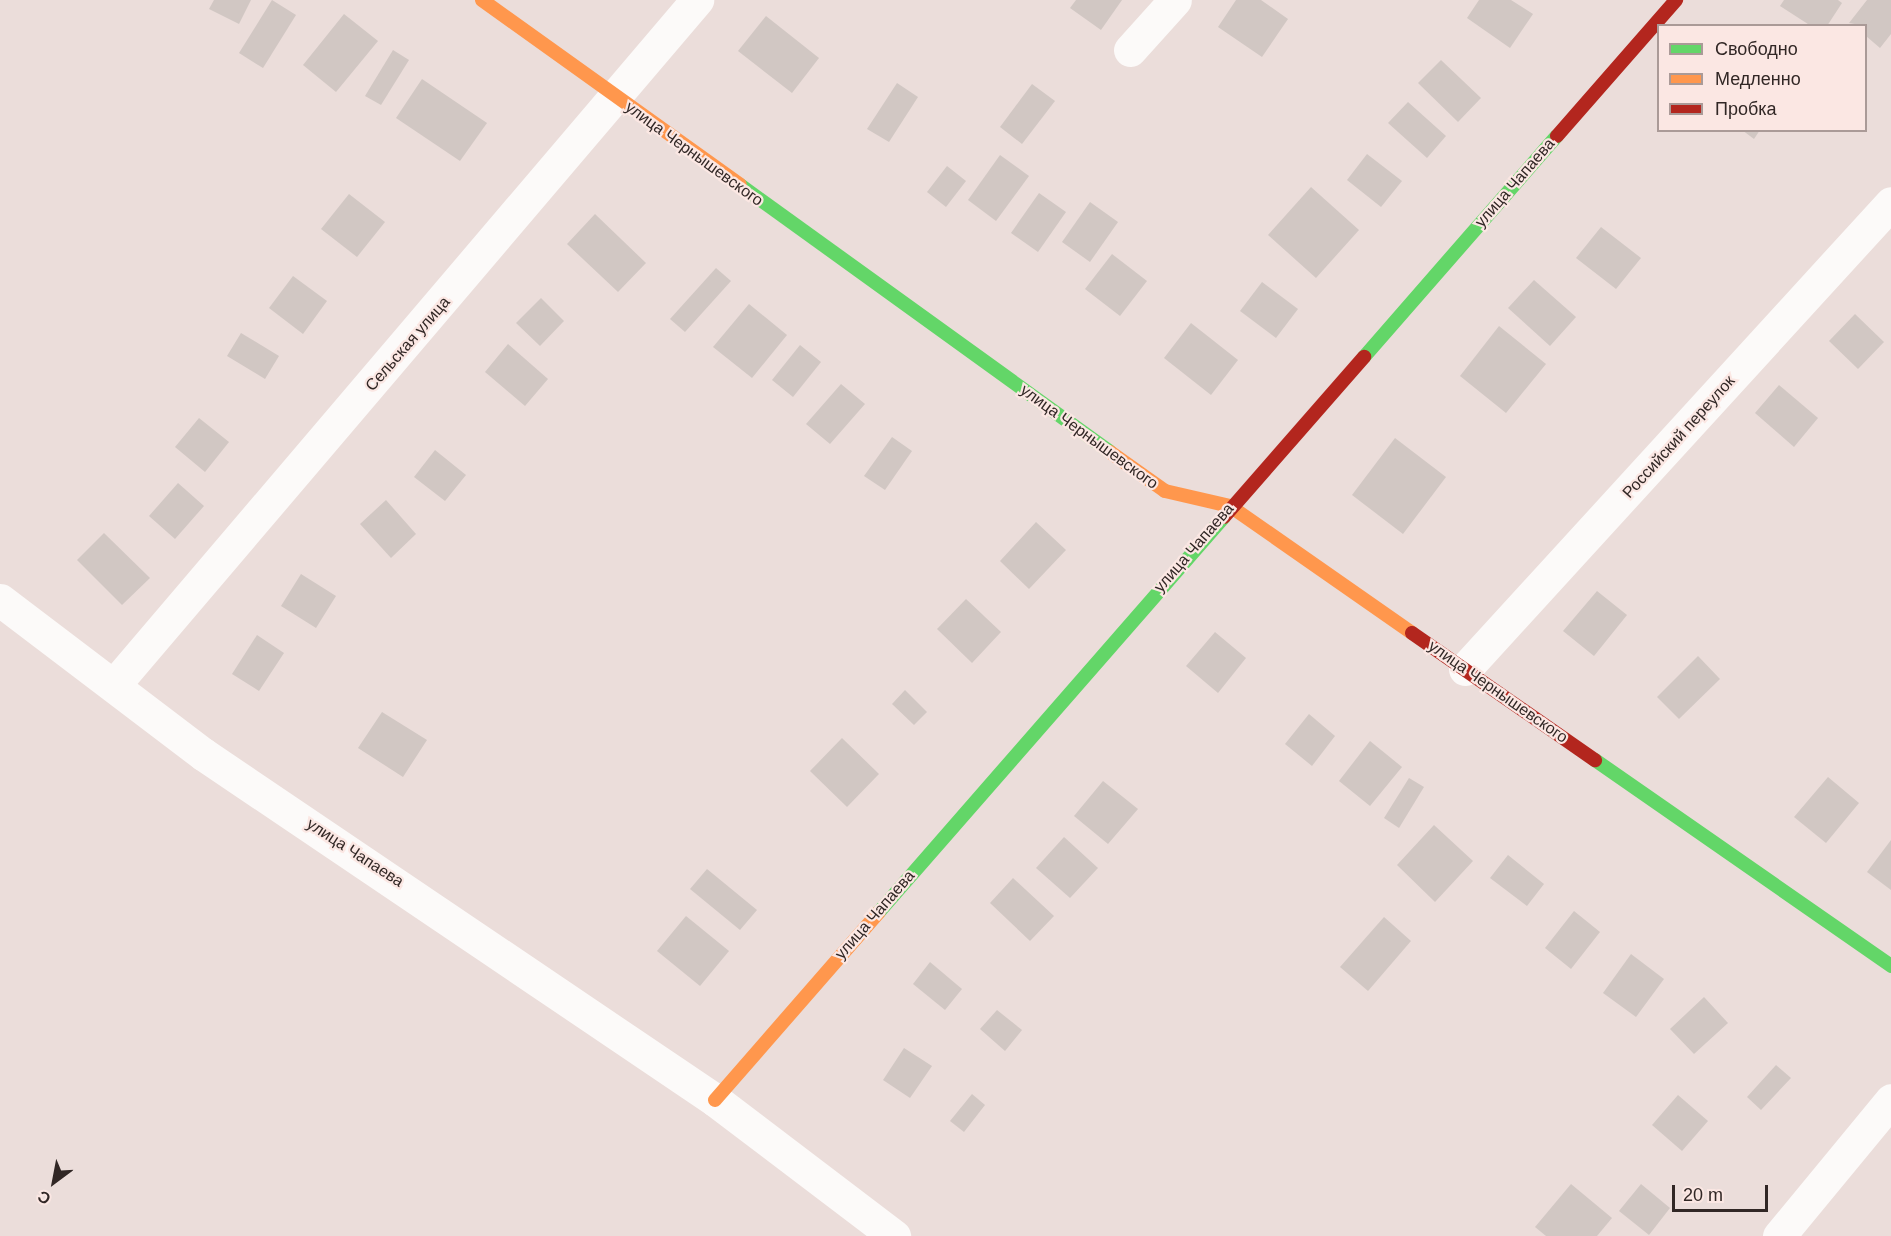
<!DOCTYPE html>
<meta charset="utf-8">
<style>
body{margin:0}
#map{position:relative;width:1891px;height:1236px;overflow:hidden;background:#ebddda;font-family:Arial,sans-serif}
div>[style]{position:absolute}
.building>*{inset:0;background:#d1c7c3}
.street>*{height:33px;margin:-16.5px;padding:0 16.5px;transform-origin:16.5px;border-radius:16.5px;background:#fcfaf9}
.fast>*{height:14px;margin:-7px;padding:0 7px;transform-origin:7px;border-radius:7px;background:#63d668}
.slow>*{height:14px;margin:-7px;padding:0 7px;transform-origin:7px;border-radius:7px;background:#ff974d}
.jam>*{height:14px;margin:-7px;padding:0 7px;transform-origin:7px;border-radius:7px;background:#b3261e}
span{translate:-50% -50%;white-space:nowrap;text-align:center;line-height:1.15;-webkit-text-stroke:4.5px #fbe7e3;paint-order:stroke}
.street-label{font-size:16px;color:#312725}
.legend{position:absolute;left:1657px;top:24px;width:210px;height:108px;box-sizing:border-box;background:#fbe7e3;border:2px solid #aa9a97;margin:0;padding:8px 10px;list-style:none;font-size:18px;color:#312725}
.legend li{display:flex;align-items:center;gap:12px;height:30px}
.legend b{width:30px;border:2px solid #aa9a97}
.north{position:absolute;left:24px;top:1152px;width:60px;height:60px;-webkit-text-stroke:4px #fbe7e3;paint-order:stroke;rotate:212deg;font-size:16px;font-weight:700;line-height:24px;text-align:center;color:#312725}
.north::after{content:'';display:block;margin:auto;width:21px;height:27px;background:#312725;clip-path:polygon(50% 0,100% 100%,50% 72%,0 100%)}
.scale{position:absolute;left:1672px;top:1185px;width:96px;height:27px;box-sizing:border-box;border:3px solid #312725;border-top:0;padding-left:8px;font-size:18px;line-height:21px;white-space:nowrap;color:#312725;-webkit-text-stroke:4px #fbe7e3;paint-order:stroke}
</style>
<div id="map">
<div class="building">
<div style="clip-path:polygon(214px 0,251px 0,239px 24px,209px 9px)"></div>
<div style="clip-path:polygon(272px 0,296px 15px,263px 68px,239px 53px)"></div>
<div style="clip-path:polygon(1076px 0,1122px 0,1101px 30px,1070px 8px)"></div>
<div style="clip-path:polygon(1236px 0,1261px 0,1288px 19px,1262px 57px,1218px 27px)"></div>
<div style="clip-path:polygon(1479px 0,1511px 0,1533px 14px,1510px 48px,1467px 18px)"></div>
<div style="clip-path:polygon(1784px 0,1838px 0,1842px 3px,1827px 26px,1811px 26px,1780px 6px)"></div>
<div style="clip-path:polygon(1867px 0,1891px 0,1891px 34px,1880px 48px,1866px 36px,1866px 26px,1849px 23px)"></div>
<div style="clip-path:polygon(344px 14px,378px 41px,336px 92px,303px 65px)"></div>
<div style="clip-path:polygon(766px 16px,819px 58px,792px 93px,738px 51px)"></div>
<div style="clip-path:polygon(393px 50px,409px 60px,381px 105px,365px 96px)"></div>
<div style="clip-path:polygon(1441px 60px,1481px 98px,1458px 122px,1418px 83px)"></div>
<div style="clip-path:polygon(422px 79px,487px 123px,460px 161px,396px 118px)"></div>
<div style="clip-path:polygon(897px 83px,918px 97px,889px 142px,867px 129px)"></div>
<div style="clip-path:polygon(1032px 84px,1055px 101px,1022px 144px,1000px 127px)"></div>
<div style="clip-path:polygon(1408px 102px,1446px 136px,1427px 158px,1388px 123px)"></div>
<div style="clip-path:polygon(1742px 130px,1760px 130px,1754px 139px)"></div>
<div style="clip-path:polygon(1367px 154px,1402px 181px,1381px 207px,1347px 180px)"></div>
<div style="clip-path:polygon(1000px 155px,1029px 176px,996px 221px,968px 200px)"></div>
<div style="clip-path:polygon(947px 166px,966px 181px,946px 207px,927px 192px)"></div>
<div style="clip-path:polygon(1311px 187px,1359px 230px,1316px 278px,1268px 235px)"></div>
<div style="clip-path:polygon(1039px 193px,1066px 212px,1038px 252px,1011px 233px)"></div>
<div style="clip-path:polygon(349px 194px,385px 222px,357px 257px,321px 229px)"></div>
<div style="clip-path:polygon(1090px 202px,1118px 222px,1090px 262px,1062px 242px)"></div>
<div style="clip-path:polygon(595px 214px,646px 263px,618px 292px,567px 244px)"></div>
<div style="clip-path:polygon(1601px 227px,1641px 258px,1616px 289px,1576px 258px)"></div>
<div style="clip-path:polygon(1112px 254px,1147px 281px,1120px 316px,1085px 289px)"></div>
<div style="clip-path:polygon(716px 268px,731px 281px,685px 332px,670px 319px)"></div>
<div style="clip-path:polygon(293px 276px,327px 301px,303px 334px,269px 308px)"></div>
<div style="clip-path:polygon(1534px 280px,1576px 317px,1550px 346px,1508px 308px)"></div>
<div style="clip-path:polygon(1262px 282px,1298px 309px,1276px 338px,1240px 311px)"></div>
<div style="clip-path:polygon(541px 298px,564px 321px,540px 346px,516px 323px)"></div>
<div style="clip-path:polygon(749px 304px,787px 335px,752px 378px,713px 347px)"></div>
<div style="clip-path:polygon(1855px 314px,1884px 342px,1858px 369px,1829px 341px)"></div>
<div style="clip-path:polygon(1191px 323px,1238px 360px,1211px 395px,1164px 358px)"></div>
<div style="clip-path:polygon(1499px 326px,1546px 364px,1506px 413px,1460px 376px)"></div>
<div style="clip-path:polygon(241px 333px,279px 356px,265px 379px,227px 356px)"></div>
<div style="clip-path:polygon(508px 344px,548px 379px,525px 406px,485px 372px)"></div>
<div style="clip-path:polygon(800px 345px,821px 362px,793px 397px,772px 380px)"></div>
<div style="clip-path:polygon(841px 384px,865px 404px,830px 444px,806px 424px)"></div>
<div style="clip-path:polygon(1779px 385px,1818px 418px,1794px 447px,1755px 413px)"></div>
<div style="clip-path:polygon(199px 418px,229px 442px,205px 472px,175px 447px)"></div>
<div style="clip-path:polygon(892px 437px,912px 451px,885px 490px,864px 476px)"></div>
<div style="clip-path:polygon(1395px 438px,1446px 477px,1403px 534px,1352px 495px)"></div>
<div style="clip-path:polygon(435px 450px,466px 475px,445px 501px,414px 477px)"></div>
<div style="clip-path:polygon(178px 483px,204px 506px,175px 539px,149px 516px)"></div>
<div style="clip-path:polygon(386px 500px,416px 534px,391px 558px,360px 524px)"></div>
<div style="clip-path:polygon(1036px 522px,1066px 550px,1029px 589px,1000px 561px)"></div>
<div style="clip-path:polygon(104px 533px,150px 578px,122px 605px,77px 560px)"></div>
<div style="clip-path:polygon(301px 574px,336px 596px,316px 628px,281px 606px)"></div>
<div style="clip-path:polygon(1597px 591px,1627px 615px,1594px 656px,1563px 631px)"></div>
<div style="clip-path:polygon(966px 599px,1001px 632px,972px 663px,937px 629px)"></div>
<div style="clip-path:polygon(1215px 632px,1246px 658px,1218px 693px,1186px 666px)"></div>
<div style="clip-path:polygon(257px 635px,284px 653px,259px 691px,232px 674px)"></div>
<div style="clip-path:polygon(1698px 656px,1720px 679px,1679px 719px,1657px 697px)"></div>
<div style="clip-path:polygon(905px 690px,927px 712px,914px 725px,892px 704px)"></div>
<div style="clip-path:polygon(382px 712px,427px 740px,403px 777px,358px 748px)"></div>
<div style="clip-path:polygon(1309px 714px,1335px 736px,1312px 766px,1285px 744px)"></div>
<div style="clip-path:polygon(842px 738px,879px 774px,847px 807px,810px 771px)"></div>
<div style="clip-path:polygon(1370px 741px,1402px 767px,1370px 806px,1339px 781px)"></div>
<div style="clip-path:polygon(1828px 777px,1859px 803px,1826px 843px,1794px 817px)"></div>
<div style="clip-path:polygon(1409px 778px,1424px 787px,1399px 828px,1384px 818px)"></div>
<div style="clip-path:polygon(1103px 781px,1138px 809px,1108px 844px,1074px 816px)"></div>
<div style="clip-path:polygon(1434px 825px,1473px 861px,1435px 902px,1397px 865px)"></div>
<div style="clip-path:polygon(1064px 837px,1098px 868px,1070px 898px,1036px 868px)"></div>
<div style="clip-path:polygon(1891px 840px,1891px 890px,1867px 872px)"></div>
<div style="clip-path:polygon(1508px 855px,1544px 884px,1527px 906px,1490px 878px)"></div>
<div style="clip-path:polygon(707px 869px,757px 910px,740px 930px,690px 889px)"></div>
<div style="clip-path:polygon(1013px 878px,1054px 916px,1030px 941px,990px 903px)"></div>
<div style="clip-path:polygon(1574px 911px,1600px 932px,1571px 969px,1545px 948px)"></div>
<div style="clip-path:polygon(686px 916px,729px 951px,700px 986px,657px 951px)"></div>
<div style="clip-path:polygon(1384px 917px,1411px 941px,1368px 991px,1340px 967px)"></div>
<div style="clip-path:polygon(1631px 954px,1664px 979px,1636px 1017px,1603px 993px)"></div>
<div style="clip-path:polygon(930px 962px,962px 989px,945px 1010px,913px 984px)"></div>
<div style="clip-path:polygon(1704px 997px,1728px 1023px,1694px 1054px,1670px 1029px)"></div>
<div style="clip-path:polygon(997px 1010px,1022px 1030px,1005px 1051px,980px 1029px)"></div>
<div style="clip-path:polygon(904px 1048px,932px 1066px,910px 1098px,883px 1080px)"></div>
<div style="clip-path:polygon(1776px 1065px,1791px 1078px,1761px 1110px,1747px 1097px)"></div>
<div style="clip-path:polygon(972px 1094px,985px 1105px,964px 1132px,950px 1121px)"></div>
<div style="clip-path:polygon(1678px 1095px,1708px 1121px,1682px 1151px,1652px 1125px)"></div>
<div style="clip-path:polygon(1571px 1184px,1612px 1218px,1597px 1236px,1546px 1236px,1535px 1227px)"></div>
<div style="clip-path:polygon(1641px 1184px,1670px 1208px,1649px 1235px,1619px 1211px)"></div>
</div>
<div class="street">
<div style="left:1130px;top:50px;width:67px;rotate:-48deg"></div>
<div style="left:0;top:600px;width:255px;rotate:37.2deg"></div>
<div style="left:203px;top:754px;width:618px;rotate:34.05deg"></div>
<div style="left:715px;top:1100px;width:225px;rotate:37.2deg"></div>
<div style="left:1465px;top:669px;width:631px;rotate:-47.57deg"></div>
<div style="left:114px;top:685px;width:900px;rotate:-49.6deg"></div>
<div style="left:1779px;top:1236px;width:176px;rotate:-50.5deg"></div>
</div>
<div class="fast">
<div style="left:740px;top:185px;width:456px;rotate:35.8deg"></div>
<div style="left:1364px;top:357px;width:293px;rotate:-48.9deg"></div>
<div style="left:1595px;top:760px;width:361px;rotate:34.8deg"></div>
<div style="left:879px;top:912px;width:524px;rotate:-48.87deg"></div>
</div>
<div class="slow">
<div style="left:482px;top:0;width:317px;rotate:35.6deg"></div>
<div style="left:1110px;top:452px;width:67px;rotate:35.3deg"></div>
<div style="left:1165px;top:491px;width:67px;rotate:13deg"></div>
<div style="left:1230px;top:506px;width:222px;rotate:34.9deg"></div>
<div style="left:715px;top:1100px;width:249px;rotate:-48.9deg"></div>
</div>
<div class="jam">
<div style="left:1557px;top:136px;width:181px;rotate:-48.8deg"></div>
<div style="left:1224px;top:517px;width:213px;rotate:-48.8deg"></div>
<div style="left:1412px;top:633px;width:223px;rotate:34.8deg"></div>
</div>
<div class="street-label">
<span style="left:694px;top:154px;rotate:36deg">улица Чернышевского</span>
<span style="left:1515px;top:183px;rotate:-49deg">улица Чапаева</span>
<span style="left:408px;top:344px;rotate:-49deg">Сельская улица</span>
<span style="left:1089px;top:437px;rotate:36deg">улица Чернышевского</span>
<span style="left:1679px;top:437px;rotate:-48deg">Российский переулок</span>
<span style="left:1194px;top:548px;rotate:-49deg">улица Чапаева</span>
<span style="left:1498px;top:692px;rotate:35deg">улица Чернышевского</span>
<span style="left:355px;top:853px;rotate:33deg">улица Чапаева</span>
<span style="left:875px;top:915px;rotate:-49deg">улица Чапаева</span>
</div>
<ul class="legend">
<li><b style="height:8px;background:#63d668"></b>Свободно</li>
<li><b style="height:8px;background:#ff974d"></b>Медленно</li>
<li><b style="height:8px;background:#b3261e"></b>Пробка</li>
</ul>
<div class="north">С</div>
<div class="scale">20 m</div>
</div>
